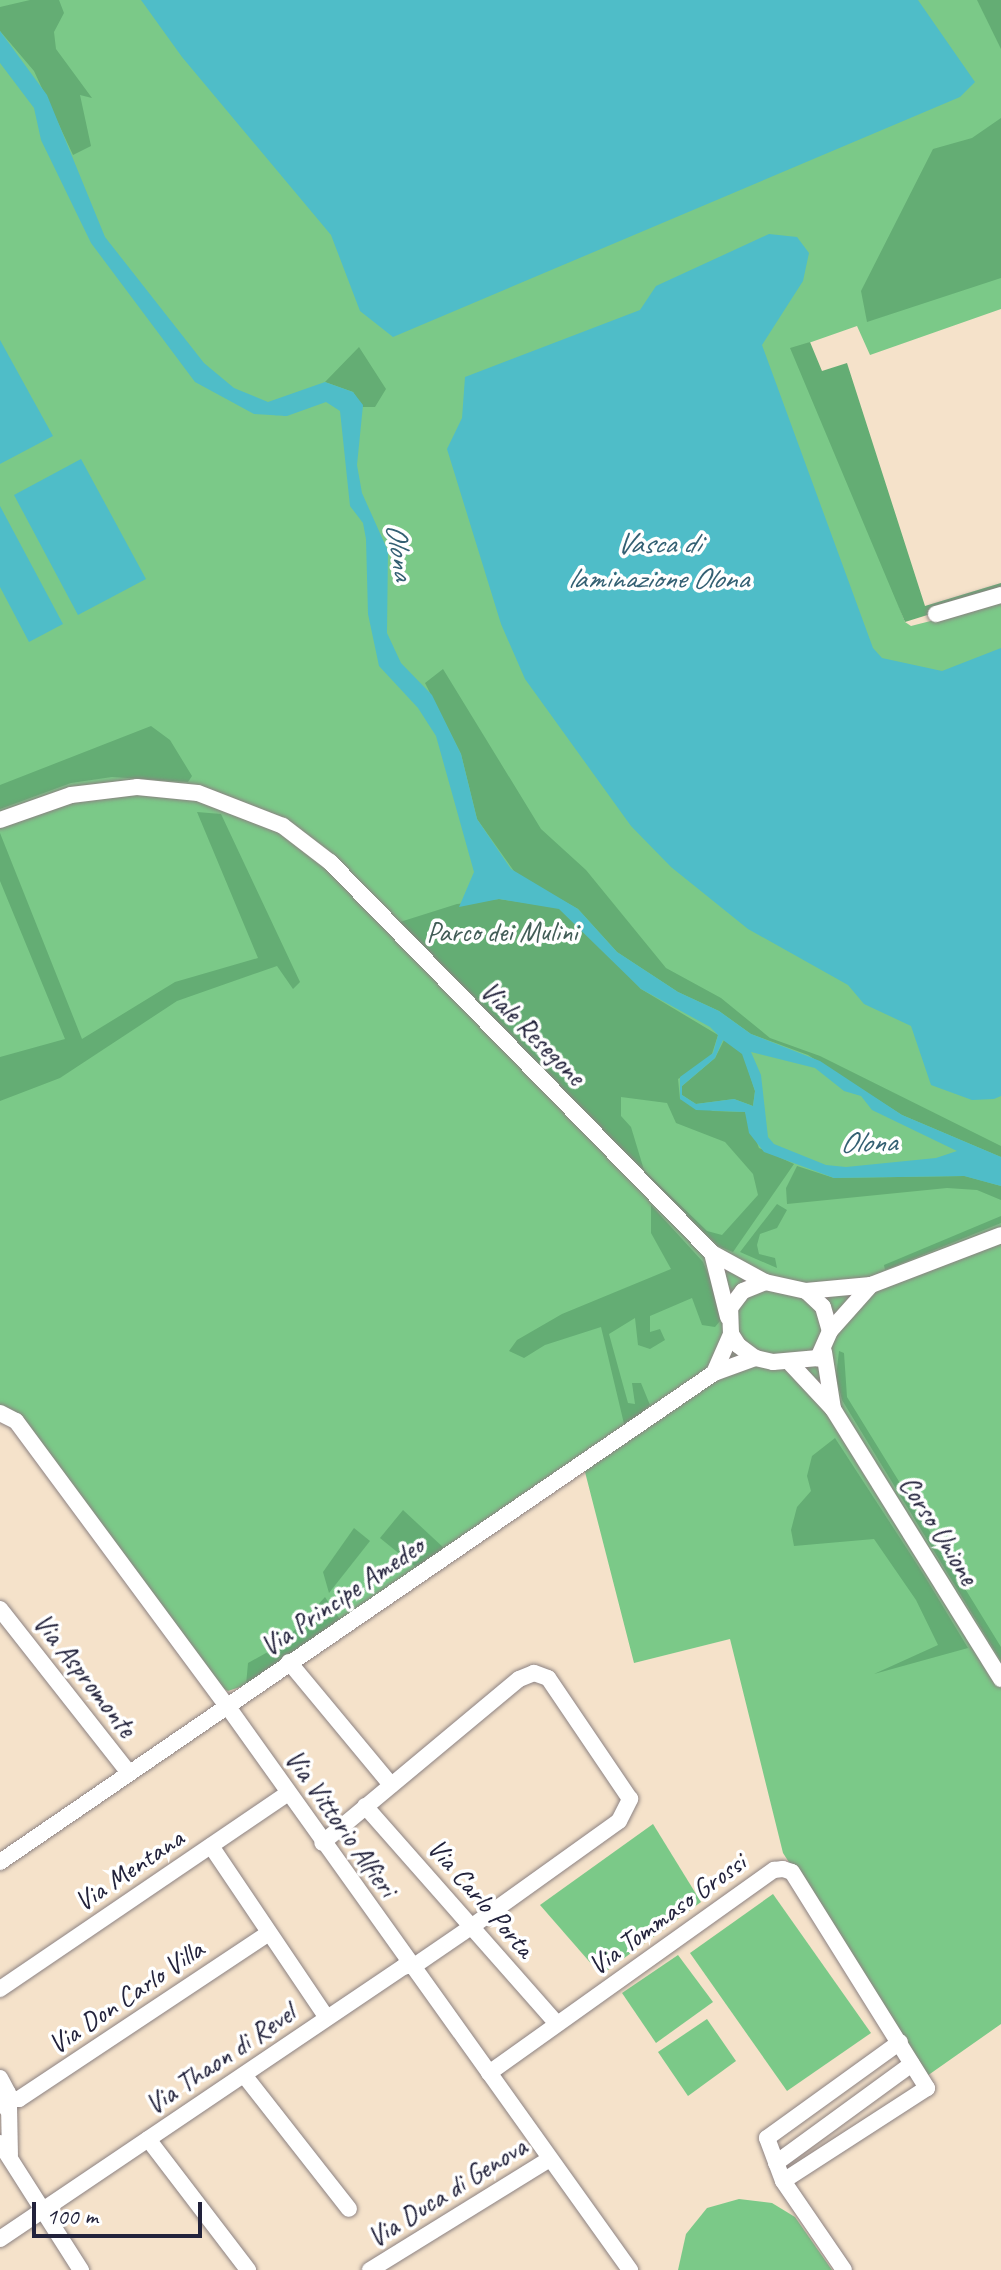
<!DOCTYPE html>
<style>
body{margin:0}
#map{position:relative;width:1001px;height:2270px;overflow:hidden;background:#f5e2ca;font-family:Caveat,sans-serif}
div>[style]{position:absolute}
.green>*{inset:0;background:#7bc988}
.forest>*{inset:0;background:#64ad74}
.water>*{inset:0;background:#4fbdc8}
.roads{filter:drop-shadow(0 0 2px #8c8282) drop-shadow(0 0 2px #8c8282)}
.minor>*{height:16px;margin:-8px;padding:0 8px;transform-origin:8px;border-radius:8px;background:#fff}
span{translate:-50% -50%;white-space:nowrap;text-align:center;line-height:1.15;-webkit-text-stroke:7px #fff;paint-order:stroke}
.park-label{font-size:28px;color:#415c56}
.street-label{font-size:28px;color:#22223b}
.water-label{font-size:30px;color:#346073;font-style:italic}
.scale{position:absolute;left:32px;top:2202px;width:170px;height:36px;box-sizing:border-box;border:4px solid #22223b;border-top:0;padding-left:10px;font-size:24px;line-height:28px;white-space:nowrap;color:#22223b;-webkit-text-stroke:6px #fff;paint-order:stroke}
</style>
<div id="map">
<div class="green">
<div style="clip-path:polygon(0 0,1001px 0,1001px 309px,870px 355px,857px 326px,800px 346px,905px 622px,911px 626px,1001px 603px,1001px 2024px,927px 2076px,783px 1853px,730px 1639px,634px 1663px,585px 1472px,576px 1460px,246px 1685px,228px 1691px,220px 1687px,21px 1416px,0 1405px)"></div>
<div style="clip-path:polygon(653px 1824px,701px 1902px,601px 1975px,540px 1905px)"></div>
<div style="clip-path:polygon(773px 1894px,871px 2033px,787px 2091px,690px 1953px)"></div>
<div style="clip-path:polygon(678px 1955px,713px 2002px,656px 2043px,622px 1993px)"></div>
<div style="clip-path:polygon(707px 2019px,736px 2061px,688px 2096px,658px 2052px)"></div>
<div style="clip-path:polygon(739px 2199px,772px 2203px,795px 2217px,832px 2270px,678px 2270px,686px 2234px,707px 2208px)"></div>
</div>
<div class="forest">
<div style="clip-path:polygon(30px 0,59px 0,64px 13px,54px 32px,56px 49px,92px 98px,80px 95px,91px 146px,73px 155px,34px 71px,0 31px,0 7px)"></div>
<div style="clip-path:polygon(977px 0,1001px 0,1001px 49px)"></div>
<div style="clip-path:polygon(1001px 118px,1001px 278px,867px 322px,861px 291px,933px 149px,972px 138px)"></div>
<div style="clip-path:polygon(810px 342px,822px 371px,847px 363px,925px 606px,1001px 583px,1001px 592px,905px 622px,790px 348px)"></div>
<div style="clip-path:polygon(359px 347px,386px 389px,375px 407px,363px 407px,353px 392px,325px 382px)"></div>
<div style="clip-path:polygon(443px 669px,541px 829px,586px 870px,666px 968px,721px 998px,770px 1038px,820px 1056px,1001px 1146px,1001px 1157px,902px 1115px,808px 1055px,751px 1034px,719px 1011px,678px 992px,617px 952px,578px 909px,516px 874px,477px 819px,461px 754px,425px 683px)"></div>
<div style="clip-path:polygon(151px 726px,170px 740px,192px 776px,188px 782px,112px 777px,71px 783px,0 809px,0 785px)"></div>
<div style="clip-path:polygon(197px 812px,221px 814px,300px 982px,293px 989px,277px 966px,177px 1001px,60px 1078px,0 1101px,0 1057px,65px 1039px,0 881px,0 833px,82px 1039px,175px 982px,258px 958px)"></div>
<div style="clip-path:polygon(evenodd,499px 899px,559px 908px,573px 917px,641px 989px,718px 1035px,711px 1057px,678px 1079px,680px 1099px,713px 1111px,745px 1112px,759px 1148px,794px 1164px,733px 1252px,718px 1246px,659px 1189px,400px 922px,457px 904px,499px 899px,621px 1097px,667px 1103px,676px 1123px,725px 1142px,753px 1174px,758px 1195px,722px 1235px,707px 1231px,644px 1170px,631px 1127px,621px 1116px,621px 1097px)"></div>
<div style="clip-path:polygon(724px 1040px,743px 1054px,755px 1091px,753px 1106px,734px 1099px,696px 1104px,682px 1095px,682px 1086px,715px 1058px)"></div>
<div style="clip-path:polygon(797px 1166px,834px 1178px,965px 1176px,1001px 1186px,1001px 1200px,977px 1190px,947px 1188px,787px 1204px,786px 1188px)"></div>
<div style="clip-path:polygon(777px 1204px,787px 1210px,777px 1228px,760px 1234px,757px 1245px,759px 1254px,775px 1258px,777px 1268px,740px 1252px)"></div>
<div style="clip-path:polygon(651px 1205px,703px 1262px,720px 1302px,720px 1321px,715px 1327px,702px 1325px,692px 1298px,650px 1316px,650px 1332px,660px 1329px,665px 1340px,650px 1349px,638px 1345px,635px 1318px,609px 1334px,628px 1403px,635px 1404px,632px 1383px,641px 1383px,650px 1405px,625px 1428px,601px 1327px,545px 1345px,524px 1358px,509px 1351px,517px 1340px,562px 1314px,671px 1269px,651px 1233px)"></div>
<div style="clip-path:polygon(1001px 1216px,1001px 1223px,885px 1270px,884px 1265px)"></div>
<div style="clip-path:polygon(839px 1351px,844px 1353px,847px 1397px,1001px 1647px,1001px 1661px,842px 1400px,836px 1377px)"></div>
<div style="clip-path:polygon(835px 1438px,924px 1575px,968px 1648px,874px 1674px,938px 1645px,916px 1600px,874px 1539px,794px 1546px,791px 1530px,797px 1507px,811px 1491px,807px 1476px,812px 1456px)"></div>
<div style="clip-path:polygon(403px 1510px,445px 1549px,418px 1569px,380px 1538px)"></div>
<div style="clip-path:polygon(354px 1528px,370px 1541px,329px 1593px,323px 1572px)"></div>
<div style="clip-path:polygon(325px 1597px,341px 1621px,246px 1685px,248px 1663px,282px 1644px)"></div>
</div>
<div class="water">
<div style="clip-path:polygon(141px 0,918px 0,975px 82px,960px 97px,393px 337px,360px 311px,331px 235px,182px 57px)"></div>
<div style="clip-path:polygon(evenodd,0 31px,47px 95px,105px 237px,204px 363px,234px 388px,268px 402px,325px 382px,353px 392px,363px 405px,357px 465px,362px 493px,388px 551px,387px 633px,401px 663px,432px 695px,461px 754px,477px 819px,511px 869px,578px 909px,617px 952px,678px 992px,719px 1011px,751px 1034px,820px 1061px,902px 1115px,1001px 1157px,1001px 1186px,964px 1176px,834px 1178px,764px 1152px,749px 1133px,745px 1112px,696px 1110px,680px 1099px,680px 1077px,713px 1053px,718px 1035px,710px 1027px,641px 989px,559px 909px,499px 899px,459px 907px,474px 872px,436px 736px,418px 708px,379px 666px,368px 614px,366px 539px,363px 523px,350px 506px,340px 411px,326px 402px,287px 416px,254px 414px,195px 382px,91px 243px,41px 140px,34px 108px,0 63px,0 31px,723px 1040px,742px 1054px,755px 1091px,753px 1106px,734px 1099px,696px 1104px,682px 1095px,682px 1086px,715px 1058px,723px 1040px,0 31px,751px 1052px,815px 1068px,844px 1091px,861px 1096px,872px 1110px,957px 1151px,936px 1158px,846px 1167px,826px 1165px,774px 1144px,768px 1137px,761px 1075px,751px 1052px)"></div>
<div style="clip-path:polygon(769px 234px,797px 237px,809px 253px,803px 281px,762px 345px,873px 648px,882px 658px,942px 671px,1001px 648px,1001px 1096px,994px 1099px,972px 1100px,931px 1085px,911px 1026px,864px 1004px,848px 985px,748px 929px,671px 867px,631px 826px,525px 679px,501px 624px,447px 449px,462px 418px,465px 377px,640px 310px,656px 286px)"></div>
<div style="clip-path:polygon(0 340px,53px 436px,0 464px)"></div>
<div style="clip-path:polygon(81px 459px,146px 579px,78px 615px,14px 495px)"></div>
<div style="clip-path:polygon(0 506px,63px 624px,29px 642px,0 587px)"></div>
</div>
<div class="roads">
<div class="minor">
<div style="left:936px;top:614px;width:68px;rotate:-16.3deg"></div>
<div style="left:0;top:820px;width:75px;rotate:-19.4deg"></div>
<div style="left:71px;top:795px;width:66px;rotate:-6.9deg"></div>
<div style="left:137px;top:787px;width:61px;rotate:5.6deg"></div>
<div style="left:198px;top:793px;width:91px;rotate:21.2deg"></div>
<div style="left:283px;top:826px;width:59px;rotate:37.5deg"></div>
<div style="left:330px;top:862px;width:547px;rotate:45.67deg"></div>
<div style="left:712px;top:1253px;width:60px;rotate:28.7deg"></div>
<div style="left:712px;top:1253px;width:66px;rotate:76deg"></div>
<div style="left:765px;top:1282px;width:42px;rotate:12.4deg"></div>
<div style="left:806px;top:1291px;width:23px;rotate:43deg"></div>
<div style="left:823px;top:1307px;width:25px;rotate:74deg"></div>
<div style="left:830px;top:1331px;width:30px;rotate:114deg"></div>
<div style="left:818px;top:1358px;width:45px;rotate:174.9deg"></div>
<div style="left:773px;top:1362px;width:18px;rotate:-167deg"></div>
<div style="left:755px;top:1358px;width:21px;rotate:-143deg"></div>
<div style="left:738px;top:1345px;width:13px;rotate:-122deg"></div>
<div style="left:731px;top:1334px;width:26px;rotate:-92deg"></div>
<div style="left:730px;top:1308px;width:21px;rotate:-53deg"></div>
<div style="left:743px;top:1291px;width:24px;rotate:-22deg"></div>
<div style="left:806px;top:1291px;width:65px;rotate:-5.3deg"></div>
<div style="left:871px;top:1285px;width:139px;rotate:-21deg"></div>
<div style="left:830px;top:1331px;width:62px;rotate:-48.3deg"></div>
<div style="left:824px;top:1352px;width:58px;rotate:81deg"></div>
<div style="left:791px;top:1364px;width:62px;rotate:47deg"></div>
<div style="left:833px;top:1409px;width:318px;rotate:58.1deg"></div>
<div style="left:714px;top:1373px;width:43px;rotate:-66.4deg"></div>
<div style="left:0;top:1413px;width:18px;rotate:27deg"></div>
<div style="left:16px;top:1421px;width:356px;rotate:53.5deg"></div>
<div style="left:228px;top:1707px;width:692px;rotate:54.47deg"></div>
<div style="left:0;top:1609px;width:209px;rotate:51.8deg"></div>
<div style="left:289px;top:1662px;width:160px;rotate:50.3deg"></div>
<div style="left:365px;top:1806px;width:290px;rotate:48.6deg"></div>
<div style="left:211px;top:1846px;width:207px;rotate:56deg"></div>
<div style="left:0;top:1862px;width:865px;rotate:-34.41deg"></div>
<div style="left:714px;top:1373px;width:44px;rotate:-20.1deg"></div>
<div style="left:0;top:1989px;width:347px;rotate:-34.2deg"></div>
<div style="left:489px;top:2073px;width:350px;rotate:-35.5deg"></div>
<div style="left:774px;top:1870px;width:9px;rotate:-6deg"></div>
<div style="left:783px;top:1869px;width:9px;rotate:18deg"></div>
<div style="left:792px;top:1872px;width:255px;rotate:58deg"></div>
<div style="left:927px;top:2088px;width:171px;rotate:147.1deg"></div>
<div style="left:244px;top:2075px;width:170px;rotate:51.9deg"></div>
<div style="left:0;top:2078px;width:17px;rotate:62deg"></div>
<div style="left:8px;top:2093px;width:16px;rotate:94deg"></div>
<div style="left:10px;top:2099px;width:9px"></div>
<div style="left:19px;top:2099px;width:300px;rotate:-33.6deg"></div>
<div style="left:9px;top:2105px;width:50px;rotate:88.9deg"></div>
<div style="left:148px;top:2139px;width:165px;rotate:52.6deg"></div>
<div style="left:0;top:2143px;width:151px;rotate:57.5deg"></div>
<div style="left:776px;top:2163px;width:168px;rotate:-36.1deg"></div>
<div style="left:0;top:2239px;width:486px;rotate:-34deg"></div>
<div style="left:403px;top:1967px;width:14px;rotate:-12deg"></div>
<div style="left:417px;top:1964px;width:65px;rotate:-34.4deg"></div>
<div style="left:471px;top:1927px;width:182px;rotate:-35.6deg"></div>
<div style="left:619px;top:1821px;width:25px;rotate:-63deg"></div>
<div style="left:630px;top:1799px;width:146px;rotate:-124.1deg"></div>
<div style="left:548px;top:1678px;width:15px;rotate:-160deg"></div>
<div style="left:534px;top:1673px;width:16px;rotate:158deg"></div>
<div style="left:519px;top:1679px;width:256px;rotate:140.2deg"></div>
<div style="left:370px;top:2270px;width:211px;rotate:-31.7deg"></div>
<div style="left:844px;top:2270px;width:108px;rotate:-124.4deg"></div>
<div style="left:783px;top:2181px;width:46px;rotate:-110.4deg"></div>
<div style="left:767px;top:2138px;width:164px;rotate:-35.8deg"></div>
</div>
</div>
<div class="park-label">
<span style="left:502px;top:932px">Parco dei Mulini</span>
</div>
<div class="street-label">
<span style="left:533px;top:1033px;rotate:45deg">Viale Resegone</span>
<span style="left:939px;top:1530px;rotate:58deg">Corso Unione</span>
<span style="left:342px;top:1596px;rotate:-34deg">Via Principe Amedeo</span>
<span style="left:85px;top:1675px;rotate:52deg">Via Aspromonte</span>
<span style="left:341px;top:1823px;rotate:55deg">Via Vittorio Alfieri</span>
<span style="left:129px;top:1870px;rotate:-34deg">Via Mentana</span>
<span style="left:481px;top:1898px;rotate:49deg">Via Carlo Porta</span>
<span style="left:667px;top:1914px;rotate:-36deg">Via Tommaso Grossi</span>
<span style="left:126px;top:1997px;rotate:-34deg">Via Don Carlo Villa</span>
<span style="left:220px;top:2059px;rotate:-34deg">Via Thaon di Revel</span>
<span style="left:447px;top:2192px;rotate:-32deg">Via Duca di Genova</span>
</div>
<div class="water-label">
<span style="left:658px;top:560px">Vasca di<br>laminazione Olona</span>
<span style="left:400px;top:551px;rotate:81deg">Olona</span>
<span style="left:868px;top:1142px;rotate:-1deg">Olona</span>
</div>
<div class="scale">100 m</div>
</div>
